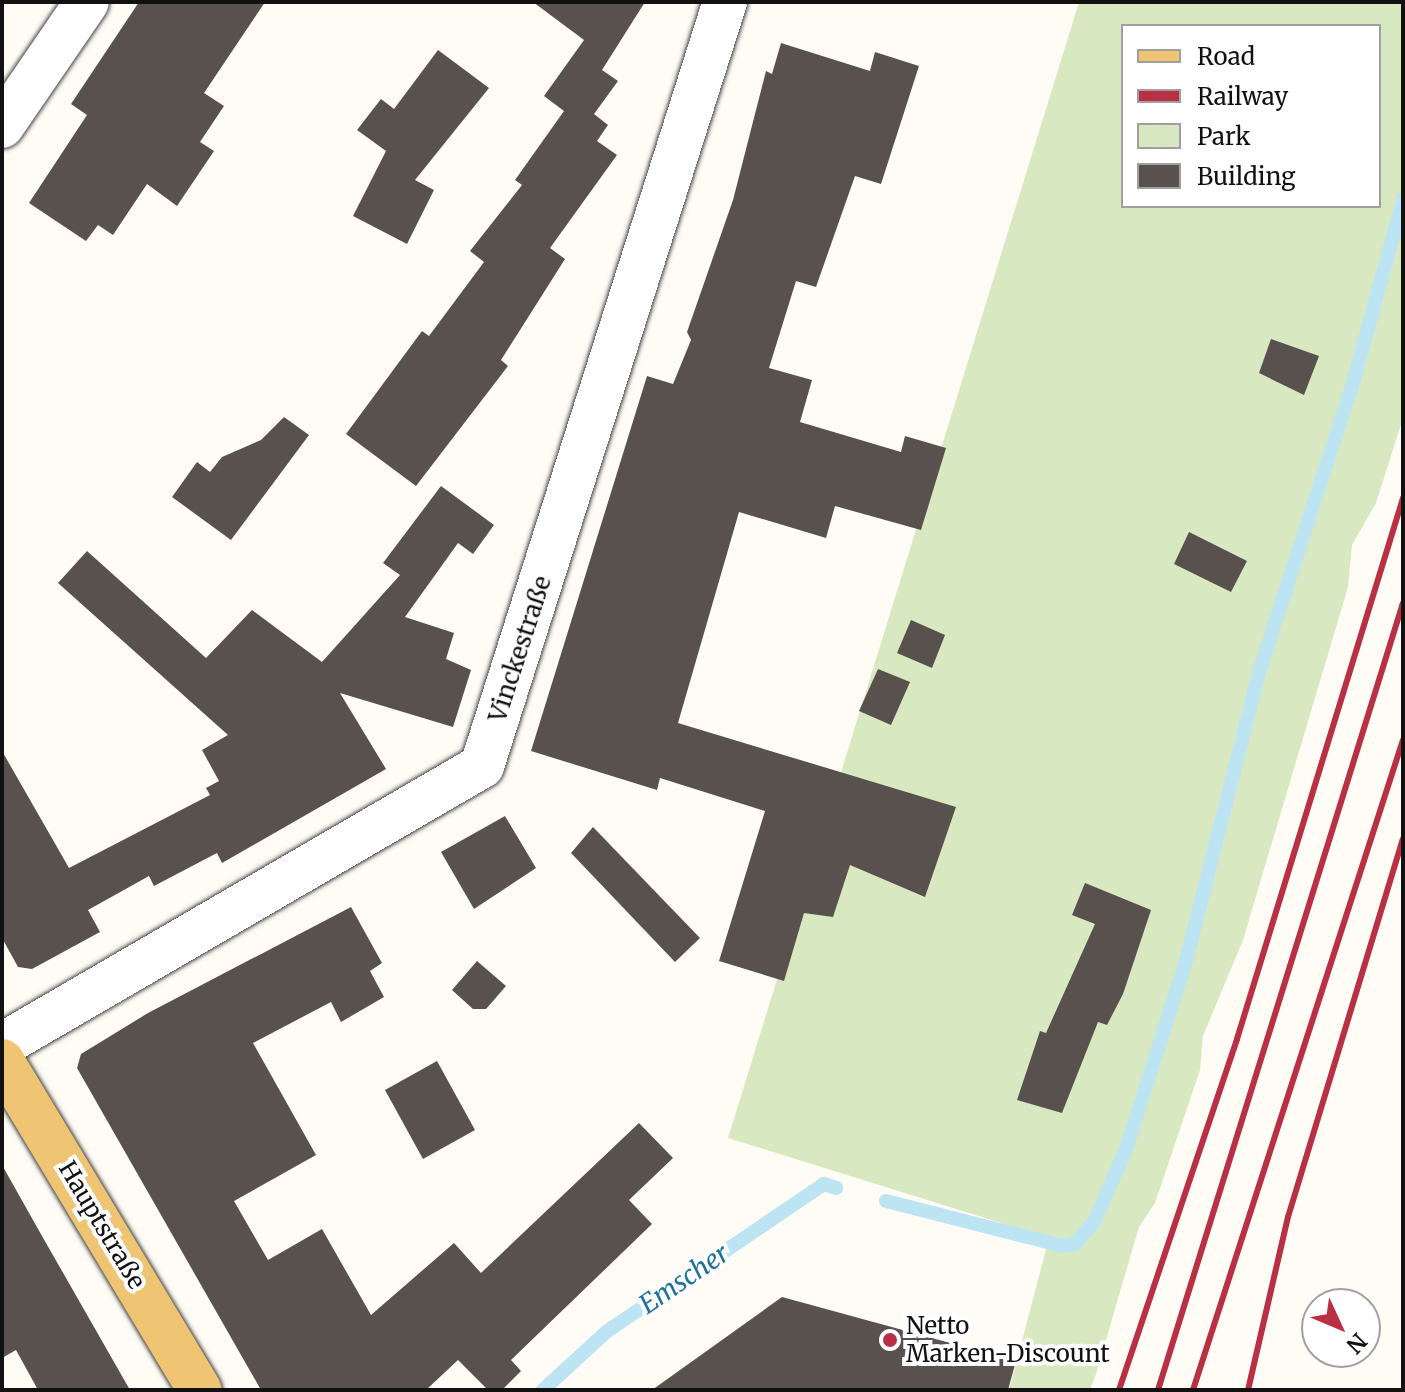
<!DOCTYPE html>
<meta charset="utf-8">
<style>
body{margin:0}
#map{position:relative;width:1405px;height:1392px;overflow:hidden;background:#fefcf5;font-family:Merriweather,serif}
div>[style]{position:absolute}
.green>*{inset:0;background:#d8e8c0}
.stream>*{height:14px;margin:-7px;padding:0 7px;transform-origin:7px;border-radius:7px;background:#bde4f3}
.building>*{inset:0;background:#59514e}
.roads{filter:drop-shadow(0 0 2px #444) drop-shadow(0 0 2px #444)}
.minor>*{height:44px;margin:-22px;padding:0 22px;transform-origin:22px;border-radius:22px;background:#fff}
.major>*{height:44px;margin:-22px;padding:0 22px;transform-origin:22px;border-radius:22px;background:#efc574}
.rail>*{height:6px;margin:-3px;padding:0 3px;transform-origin:3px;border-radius:3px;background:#b93044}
.dots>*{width:22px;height:22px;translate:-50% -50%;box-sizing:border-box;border:4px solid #fff;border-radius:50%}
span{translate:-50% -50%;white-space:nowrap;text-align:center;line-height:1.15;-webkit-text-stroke:8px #fff;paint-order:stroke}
.street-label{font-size:24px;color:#111}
.poi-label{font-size:24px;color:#111}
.left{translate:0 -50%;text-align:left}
.water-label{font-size:26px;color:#20729c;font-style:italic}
.frame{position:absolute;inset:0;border:4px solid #111;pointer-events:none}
.legend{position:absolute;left:1121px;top:24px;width:260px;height:184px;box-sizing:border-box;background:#fff;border:2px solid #a0a0a0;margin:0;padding:10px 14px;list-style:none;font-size:24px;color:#111}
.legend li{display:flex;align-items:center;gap:16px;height:40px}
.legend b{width:40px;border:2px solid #a0a0a0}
.north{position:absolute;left:1301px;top:1288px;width:80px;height:80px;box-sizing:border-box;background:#fff;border:2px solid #a0a0a0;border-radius:50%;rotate:134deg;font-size:22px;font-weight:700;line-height:32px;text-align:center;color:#111}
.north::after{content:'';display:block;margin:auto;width:28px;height:36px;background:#b93044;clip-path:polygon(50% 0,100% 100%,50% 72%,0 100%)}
</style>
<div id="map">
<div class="green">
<div style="clip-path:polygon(evenodd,1079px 2px,1403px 2px,1403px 418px,1376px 503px,1352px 545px,1348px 587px,1243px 940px,1203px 1036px,1200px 1070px,1155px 1203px,1139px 1227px,1096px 1374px,1090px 1390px,1009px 1390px,1049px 1238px,728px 1138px,1079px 2px,1123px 26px,1379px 26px,1379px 206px,1123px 206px,1123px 26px)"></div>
</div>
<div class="stream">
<div style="left:886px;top:1201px;width:182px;rotate:14.3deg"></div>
<div style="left:1062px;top:1246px;width:13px;rotate:-9deg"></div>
<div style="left:1075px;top:1244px;width:31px;rotate:-50deg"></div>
<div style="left:1095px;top:1220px;width:77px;rotate:-66.4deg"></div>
<div style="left:1126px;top:1149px;width:197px;rotate:-72.3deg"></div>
<div style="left:1186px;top:961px;width:301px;rotate:-75.8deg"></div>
<div style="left:1260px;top:669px;width:305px;rotate:-72deg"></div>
<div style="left:1354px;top:379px;width:186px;rotate:-74.7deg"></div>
<div style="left:543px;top:1390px;width:86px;rotate:-42.6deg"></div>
<div style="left:606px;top:1332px;width:263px;rotate:-34.2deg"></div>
<div style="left:824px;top:1184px;width:13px;rotate:18deg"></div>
</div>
<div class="building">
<div style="clip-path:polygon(139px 2px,265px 2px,204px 93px,224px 106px,200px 142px,214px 151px,177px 206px,147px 184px,113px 235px,98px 225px,86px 241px,29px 203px,87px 115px,71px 104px)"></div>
<div style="clip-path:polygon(533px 2px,645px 2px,602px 70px,618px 81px,594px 114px,608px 125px,597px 141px,617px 155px,550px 248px,565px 259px,501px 360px,508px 366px,416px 486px,346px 434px,422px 331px,429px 336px,484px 262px,470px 251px,522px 185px,515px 180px,564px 111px,544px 96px,584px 40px)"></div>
<div style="clip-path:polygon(781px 43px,870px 71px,875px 52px,919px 66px,881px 184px,855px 176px,816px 287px,796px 281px,769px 368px,812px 380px,800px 422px,901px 452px,905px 436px,946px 448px,921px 530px,835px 506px,826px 538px,739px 512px,678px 723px,956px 807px,925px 897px,850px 865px,833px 917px,804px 913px,784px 981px,719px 961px,765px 811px,660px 778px,657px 790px,531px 751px,647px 376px,673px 384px,691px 340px,687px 332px,733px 200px,766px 71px,772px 74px)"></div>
<div style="clip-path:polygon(438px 50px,489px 88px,415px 180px,434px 190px,407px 244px,353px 216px,386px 151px,357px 130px,381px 99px,394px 109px)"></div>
<div style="clip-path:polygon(1271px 339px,1319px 356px,1304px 395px,1259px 373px)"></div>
<div style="clip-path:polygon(284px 417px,309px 435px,231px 540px,172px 497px,197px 462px,210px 472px,222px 457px,261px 440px)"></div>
<div style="clip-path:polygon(441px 486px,494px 525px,473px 554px,458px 543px,405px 617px,454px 633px,446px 659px,471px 670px,453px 727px,340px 693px,386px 769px,222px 863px,217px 853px,154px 886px,149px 876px,88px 910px,100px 932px,32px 969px,18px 967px,2px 938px,2px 751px,69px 868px,210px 795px,206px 788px,219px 781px,202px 750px,228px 735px,58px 583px,87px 551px,206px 658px,252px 610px,322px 662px,400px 575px,383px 563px)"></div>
<div style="clip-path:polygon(1189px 532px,1247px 561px,1231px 592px,1174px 564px)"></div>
<div style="clip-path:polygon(911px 620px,945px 635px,932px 668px,897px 653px)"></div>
<div style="clip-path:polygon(878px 669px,910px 682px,891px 725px,859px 711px)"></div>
<div style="clip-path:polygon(505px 816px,536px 868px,474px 909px,441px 852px)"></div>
<div style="clip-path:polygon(593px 827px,700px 938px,675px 962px,571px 853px)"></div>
<div style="clip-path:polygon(1085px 883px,1151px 910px,1123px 994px,1107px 1025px,1098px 1022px,1062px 1113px,1017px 1100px,1040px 1031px,1046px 1033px,1095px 924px,1072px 915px)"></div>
<div style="clip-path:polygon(351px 907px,382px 963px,370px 971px,384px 997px,341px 1022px,331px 1002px,253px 1043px,316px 1155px,234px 1201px,268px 1260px,322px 1229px,371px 1315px,454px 1243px,481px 1273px,639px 1123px,673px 1158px,629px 1200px,652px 1224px,511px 1360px,521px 1371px,502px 1390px,488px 1390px,458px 1360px,426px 1390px,261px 1390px,77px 1068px,81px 1054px,148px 1013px)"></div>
<div style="clip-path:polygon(477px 961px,506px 986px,486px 1009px,473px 1009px,452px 990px)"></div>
<div style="clip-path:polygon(437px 1061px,475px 1130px,423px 1159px,385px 1090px)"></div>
<div style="clip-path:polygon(2px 1165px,42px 1236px,130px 1390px,38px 1390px,16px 1350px,2px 1358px)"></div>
<div style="clip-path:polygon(782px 1297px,1016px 1361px,1008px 1390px,652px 1390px)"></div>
</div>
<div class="roads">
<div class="minor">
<div style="left:2px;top:126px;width:150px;rotate:-55.6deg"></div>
<div style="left:2px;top:1045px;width:555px;rotate:-30.17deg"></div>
<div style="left:482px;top:766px;width:802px;rotate:-72.36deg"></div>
</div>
<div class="major">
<div style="left:2px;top:1061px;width:384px;rotate:59deg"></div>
</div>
</div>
<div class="rail">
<div style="left:1119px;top:1390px;width:370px;rotate:-71.4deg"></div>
<div style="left:1237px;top:1039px;width:566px;rotate:-72.94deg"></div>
<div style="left:1158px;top:1390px;width:824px;rotate:-72.71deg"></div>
<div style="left:1193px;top:1390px;width:683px;rotate:-72.1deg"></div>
<div style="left:1248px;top:1390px;width:178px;rotate:-77deg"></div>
<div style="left:1288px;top:1217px;width:395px;rotate:-73.1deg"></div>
</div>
<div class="dots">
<div style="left:890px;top:1340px;background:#b93044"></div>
</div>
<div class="street-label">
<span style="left:520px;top:649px;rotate:-72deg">Vinckestraße</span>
<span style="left:102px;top:1225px;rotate:59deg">Hauptstraße</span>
</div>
<div class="poi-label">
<span class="left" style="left:906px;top:1340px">Netto<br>Marken-Discount</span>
</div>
<div class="water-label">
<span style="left:684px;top:1279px;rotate:-34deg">Emscher</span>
</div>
<div class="frame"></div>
<ul class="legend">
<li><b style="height:10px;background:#efc574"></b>Road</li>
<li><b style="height:10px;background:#b93044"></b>Railway</li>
<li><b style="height:22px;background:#d8e8c0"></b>Park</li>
<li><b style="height:22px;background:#59514e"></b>Building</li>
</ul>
<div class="north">N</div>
</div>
